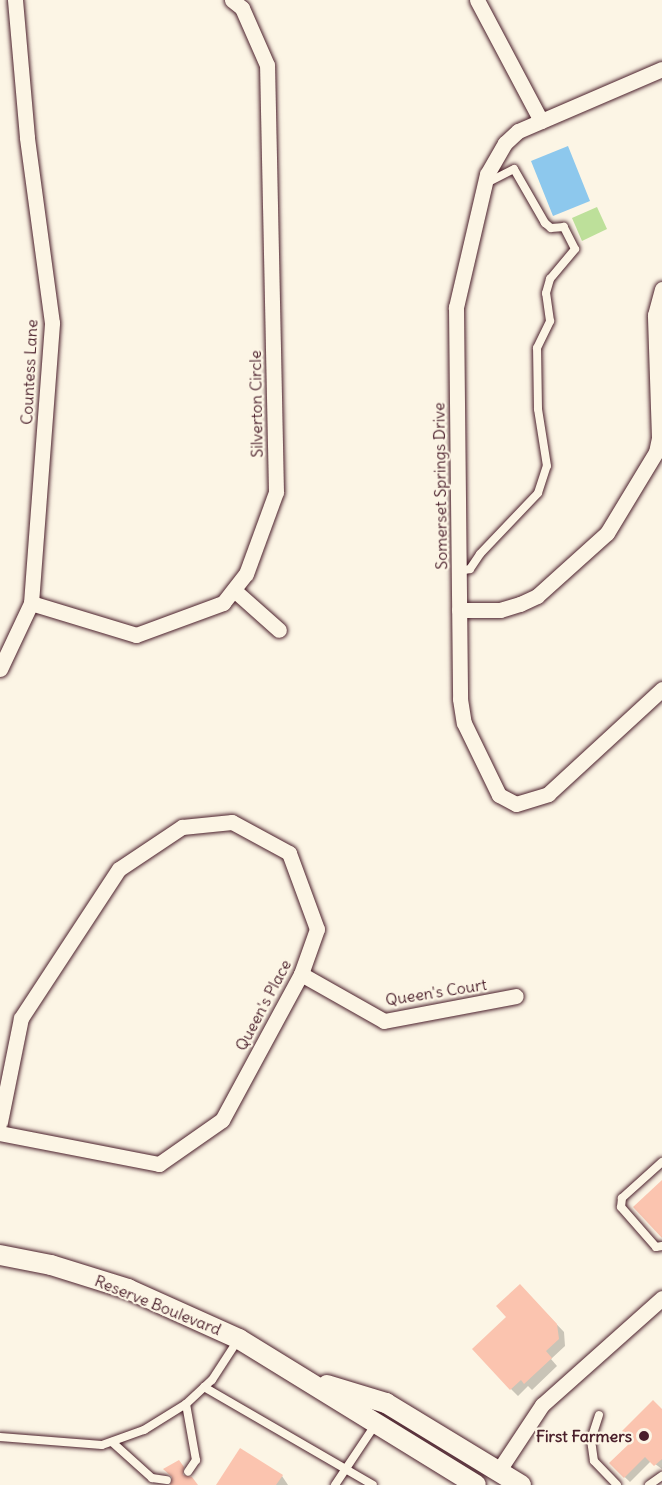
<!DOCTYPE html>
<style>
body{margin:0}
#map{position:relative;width:662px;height:1485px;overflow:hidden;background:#fcf5e5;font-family:Delius,sans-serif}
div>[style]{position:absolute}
.green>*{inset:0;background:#bde09a}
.water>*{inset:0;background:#8dc8ed}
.shadow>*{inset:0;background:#0003}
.building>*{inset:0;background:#fbc4af}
.roads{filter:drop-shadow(0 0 2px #4a1f2b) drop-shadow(0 0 2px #4a1f2b)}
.service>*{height:8px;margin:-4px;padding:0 4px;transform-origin:4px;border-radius:4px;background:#fcf5e5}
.minor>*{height:15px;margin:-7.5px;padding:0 7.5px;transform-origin:7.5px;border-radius:7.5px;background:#fcf5e5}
.tertiary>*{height:20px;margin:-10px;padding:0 10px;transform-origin:10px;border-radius:10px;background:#fcf5e5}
.dots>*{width:16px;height:16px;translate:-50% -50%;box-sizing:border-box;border:3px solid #fcf5e5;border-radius:50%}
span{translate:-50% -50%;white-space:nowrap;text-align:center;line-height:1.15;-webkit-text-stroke:4.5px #fcf5e5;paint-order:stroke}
.street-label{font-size:16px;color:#4a1f2b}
.poi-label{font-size:16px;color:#4a1f2b;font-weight:700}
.right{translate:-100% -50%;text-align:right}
</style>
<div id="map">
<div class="green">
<div style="clip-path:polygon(597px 207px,607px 229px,582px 241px,572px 218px)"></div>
</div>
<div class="water">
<div style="clip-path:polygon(568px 146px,590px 201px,553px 216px,531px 161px)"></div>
</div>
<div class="shadow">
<div style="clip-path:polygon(527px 1293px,564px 1332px,565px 1346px,551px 1359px,557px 1366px,532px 1390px,528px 1386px,518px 1396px,511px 1389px,508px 1317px)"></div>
<div style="clip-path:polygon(662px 1411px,662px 1469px,651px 1461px,630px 1482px,611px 1464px)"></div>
<div style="clip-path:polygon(282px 1476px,288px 1485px,218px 1485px)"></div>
</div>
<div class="building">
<div style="clip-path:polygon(662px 1180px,662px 1238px,633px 1207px)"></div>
<div style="clip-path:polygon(520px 1284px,557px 1324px,559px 1339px,546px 1351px,552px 1358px,524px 1384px,521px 1380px,510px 1390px,472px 1349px,506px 1317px,496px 1306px)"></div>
<div style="clip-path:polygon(653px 1400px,662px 1409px,662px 1459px,654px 1466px,645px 1457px,624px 1478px,609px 1463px,632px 1441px,622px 1431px)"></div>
<div style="clip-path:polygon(240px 1448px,283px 1475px,276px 1485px,216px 1485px)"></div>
<div style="clip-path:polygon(179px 1460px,184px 1467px,183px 1475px,192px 1477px,198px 1485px,170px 1485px,172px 1477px,163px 1469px)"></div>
</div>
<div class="roads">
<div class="service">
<div style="left:459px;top:571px;width:11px;rotate:-10deg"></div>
<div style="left:470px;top:569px;width:18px;rotate:-56deg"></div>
<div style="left:480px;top:554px;width:84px;rotate:-46.4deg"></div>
<div style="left:538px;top:493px;width:28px;rotate:-72deg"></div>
<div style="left:547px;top:466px;width:58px;rotate:-99deg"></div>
<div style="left:538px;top:409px;width:61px;rotate:-90.9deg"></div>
<div style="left:537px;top:348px;width:30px;rotate:-64deg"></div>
<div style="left:550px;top:321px;width:28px;rotate:-98deg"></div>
<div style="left:546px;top:293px;width:15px;rotate:-74deg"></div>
<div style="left:550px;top:279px;width:39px;rotate:-50deg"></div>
<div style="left:575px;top:249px;width:25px;rotate:-117deg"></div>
<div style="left:564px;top:227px;width:13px;rotate:176deg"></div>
<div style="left:551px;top:228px;width:8px;rotate:-140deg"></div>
<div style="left:545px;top:223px;width:62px;rotate:-119.9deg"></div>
<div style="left:514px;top:169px;width:33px;rotate:153deg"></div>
<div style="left:662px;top:1162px;width:54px;rotate:138deg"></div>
<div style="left:622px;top:1198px;width:9px;rotate:96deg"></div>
<div style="left:621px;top:1207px;width:53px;rotate:48.8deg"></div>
<div style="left:656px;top:1247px;width:6px;rotate:-9deg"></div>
<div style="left:204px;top:1387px;width:195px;rotate:30.1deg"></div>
<div style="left:186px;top:1404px;width:57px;rotate:79.9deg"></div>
<div style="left:196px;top:1460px;width:14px;rotate:124deg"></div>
<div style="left:599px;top:1415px;width:26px;rotate:108deg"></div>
<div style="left:591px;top:1440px;width:21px;rotate:82deg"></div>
<div style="left:594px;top:1461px;width:33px;rotate:46deg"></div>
<div style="left:0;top:1437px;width:102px;rotate:4.5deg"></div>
<div style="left:102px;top:1445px;width:45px;rotate:-19.7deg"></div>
<div style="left:144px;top:1430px;width:49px;rotate:-31.8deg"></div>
<div style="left:186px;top:1404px;width:35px;rotate:-43deg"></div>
<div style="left:212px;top:1380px;width:48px;rotate:-57deg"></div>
<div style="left:112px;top:1442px;width:54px;rotate:42deg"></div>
<div style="left:152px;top:1478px;width:15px;rotate:8deg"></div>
<div style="left:335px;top:1485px;width:72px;rotate:-56.3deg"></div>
<div style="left:649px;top:1485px;width:16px;rotate:-35deg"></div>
</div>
<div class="minor">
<div style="left:477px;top:0;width:137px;rotate:62.1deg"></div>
<div style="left:662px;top:69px;width:157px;rotate:156.7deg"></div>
<div style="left:518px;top:131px;width:18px;rotate:137deg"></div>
<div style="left:505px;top:143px;width:36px;rotate:120deg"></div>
<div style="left:487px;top:174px;width:137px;rotate:103.1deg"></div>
<div style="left:456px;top:307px;width:392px;rotate:89.4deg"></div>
<div style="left:460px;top:699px;width:24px;rotate:81deg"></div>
<div style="left:464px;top:723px;width:80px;rotate:64.1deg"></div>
<div style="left:499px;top:795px;width:19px;rotate:28deg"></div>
<div style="left:516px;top:804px;width:34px;rotate:-17deg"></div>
<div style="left:548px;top:794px;width:155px;rotate:-42.6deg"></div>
<div style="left:234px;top:590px;width:60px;rotate:41.6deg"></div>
<div style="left:31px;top:603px;width:110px;rotate:16.9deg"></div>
<div style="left:136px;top:635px;width:93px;rotate:-20.2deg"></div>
<div style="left:223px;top:603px;width:37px;rotate:-52deg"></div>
<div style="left:246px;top:574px;width:87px;rotate:-69.9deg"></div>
<div style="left:276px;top:492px;width:427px;rotate:-91.2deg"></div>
<div style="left:267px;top:65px;width:62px;rotate:-113.7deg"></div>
<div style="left:242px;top:8px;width:13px;rotate:-141deg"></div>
<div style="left:459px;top:610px;width:41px"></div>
<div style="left:500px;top:610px;width:21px;rotate:-17deg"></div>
<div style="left:520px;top:604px;width:19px;rotate:-25deg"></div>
<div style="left:537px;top:596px;width:94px;rotate:-42deg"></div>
<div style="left:607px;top:533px;width:95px;rotate:-58.8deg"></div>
<div style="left:656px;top:452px;width:14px;rotate:-78deg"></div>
<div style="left:659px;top:438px;width:123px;rotate:-91.9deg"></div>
<div style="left:655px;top:315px;width:27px;rotate:-75deg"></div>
<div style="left:0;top:669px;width:73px;rotate:-64.8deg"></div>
<div style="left:31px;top:603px;width:281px;rotate:-85.7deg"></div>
<div style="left:52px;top:323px;width:188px;rotate:-97.7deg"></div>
<div style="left:27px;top:137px;width:138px;rotate:-95deg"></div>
<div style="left:301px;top:974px;width:95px;rotate:29.5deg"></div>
<div style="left:384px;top:1021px;width:134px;rotate:-10.7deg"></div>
<div style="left:0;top:1122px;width:106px;rotate:-78.6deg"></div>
<div style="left:21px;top:1018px;width:178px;rotate:-56.7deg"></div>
<div style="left:119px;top:869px;width:76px;rotate:-33.7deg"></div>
<div style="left:182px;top:827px;width:50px;rotate:-5.7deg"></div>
<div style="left:232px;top:822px;width:65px;rotate:28.5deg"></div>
<div style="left:289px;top:853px;width:81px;rotate:69.8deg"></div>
<div style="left:317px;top:929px;width:48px;rotate:109.6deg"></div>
<div style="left:301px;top:974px;width:166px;rotate:118.4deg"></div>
<div style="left:222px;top:1120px;width:77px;rotate:145.1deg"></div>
<div style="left:159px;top:1164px;width:162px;rotate:-169deg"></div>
<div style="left:499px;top:1470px;width:78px;rotate:-56.5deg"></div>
<div style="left:542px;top:1405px;width:161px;rotate:-41.7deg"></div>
</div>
<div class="tertiary">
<div style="left:0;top:1255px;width:52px;rotate:11.1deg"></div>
<div style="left:51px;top:1265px;width:81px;rotate:17.3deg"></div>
<div style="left:128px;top:1289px;width:122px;rotate:24.2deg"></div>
<div style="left:239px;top:1339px;width:278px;rotate:31.6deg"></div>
<div style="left:327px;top:1385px;width:62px;rotate:17deg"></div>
<div style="left:386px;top:1403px;width:158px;rotate:31.3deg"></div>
</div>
</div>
<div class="dots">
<div style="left:644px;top:1436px;background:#4a1f2b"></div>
</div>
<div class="street-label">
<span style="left:29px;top:372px;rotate:-87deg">Countess Lane</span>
<span style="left:256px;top:404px;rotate:-91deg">Silverton Circle</span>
<span style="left:440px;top:486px;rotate:-91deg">Somerset Springs Drive</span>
<span style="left:436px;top:992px;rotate:-9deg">Queen's Court</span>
<span style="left:263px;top:1005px;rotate:-62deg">Queen's Place</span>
<span style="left:158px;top:1305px;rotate:22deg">Reserve Boulevard</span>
</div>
<div class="poi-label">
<span class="right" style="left:632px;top:1436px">First Farmers</span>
</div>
</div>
